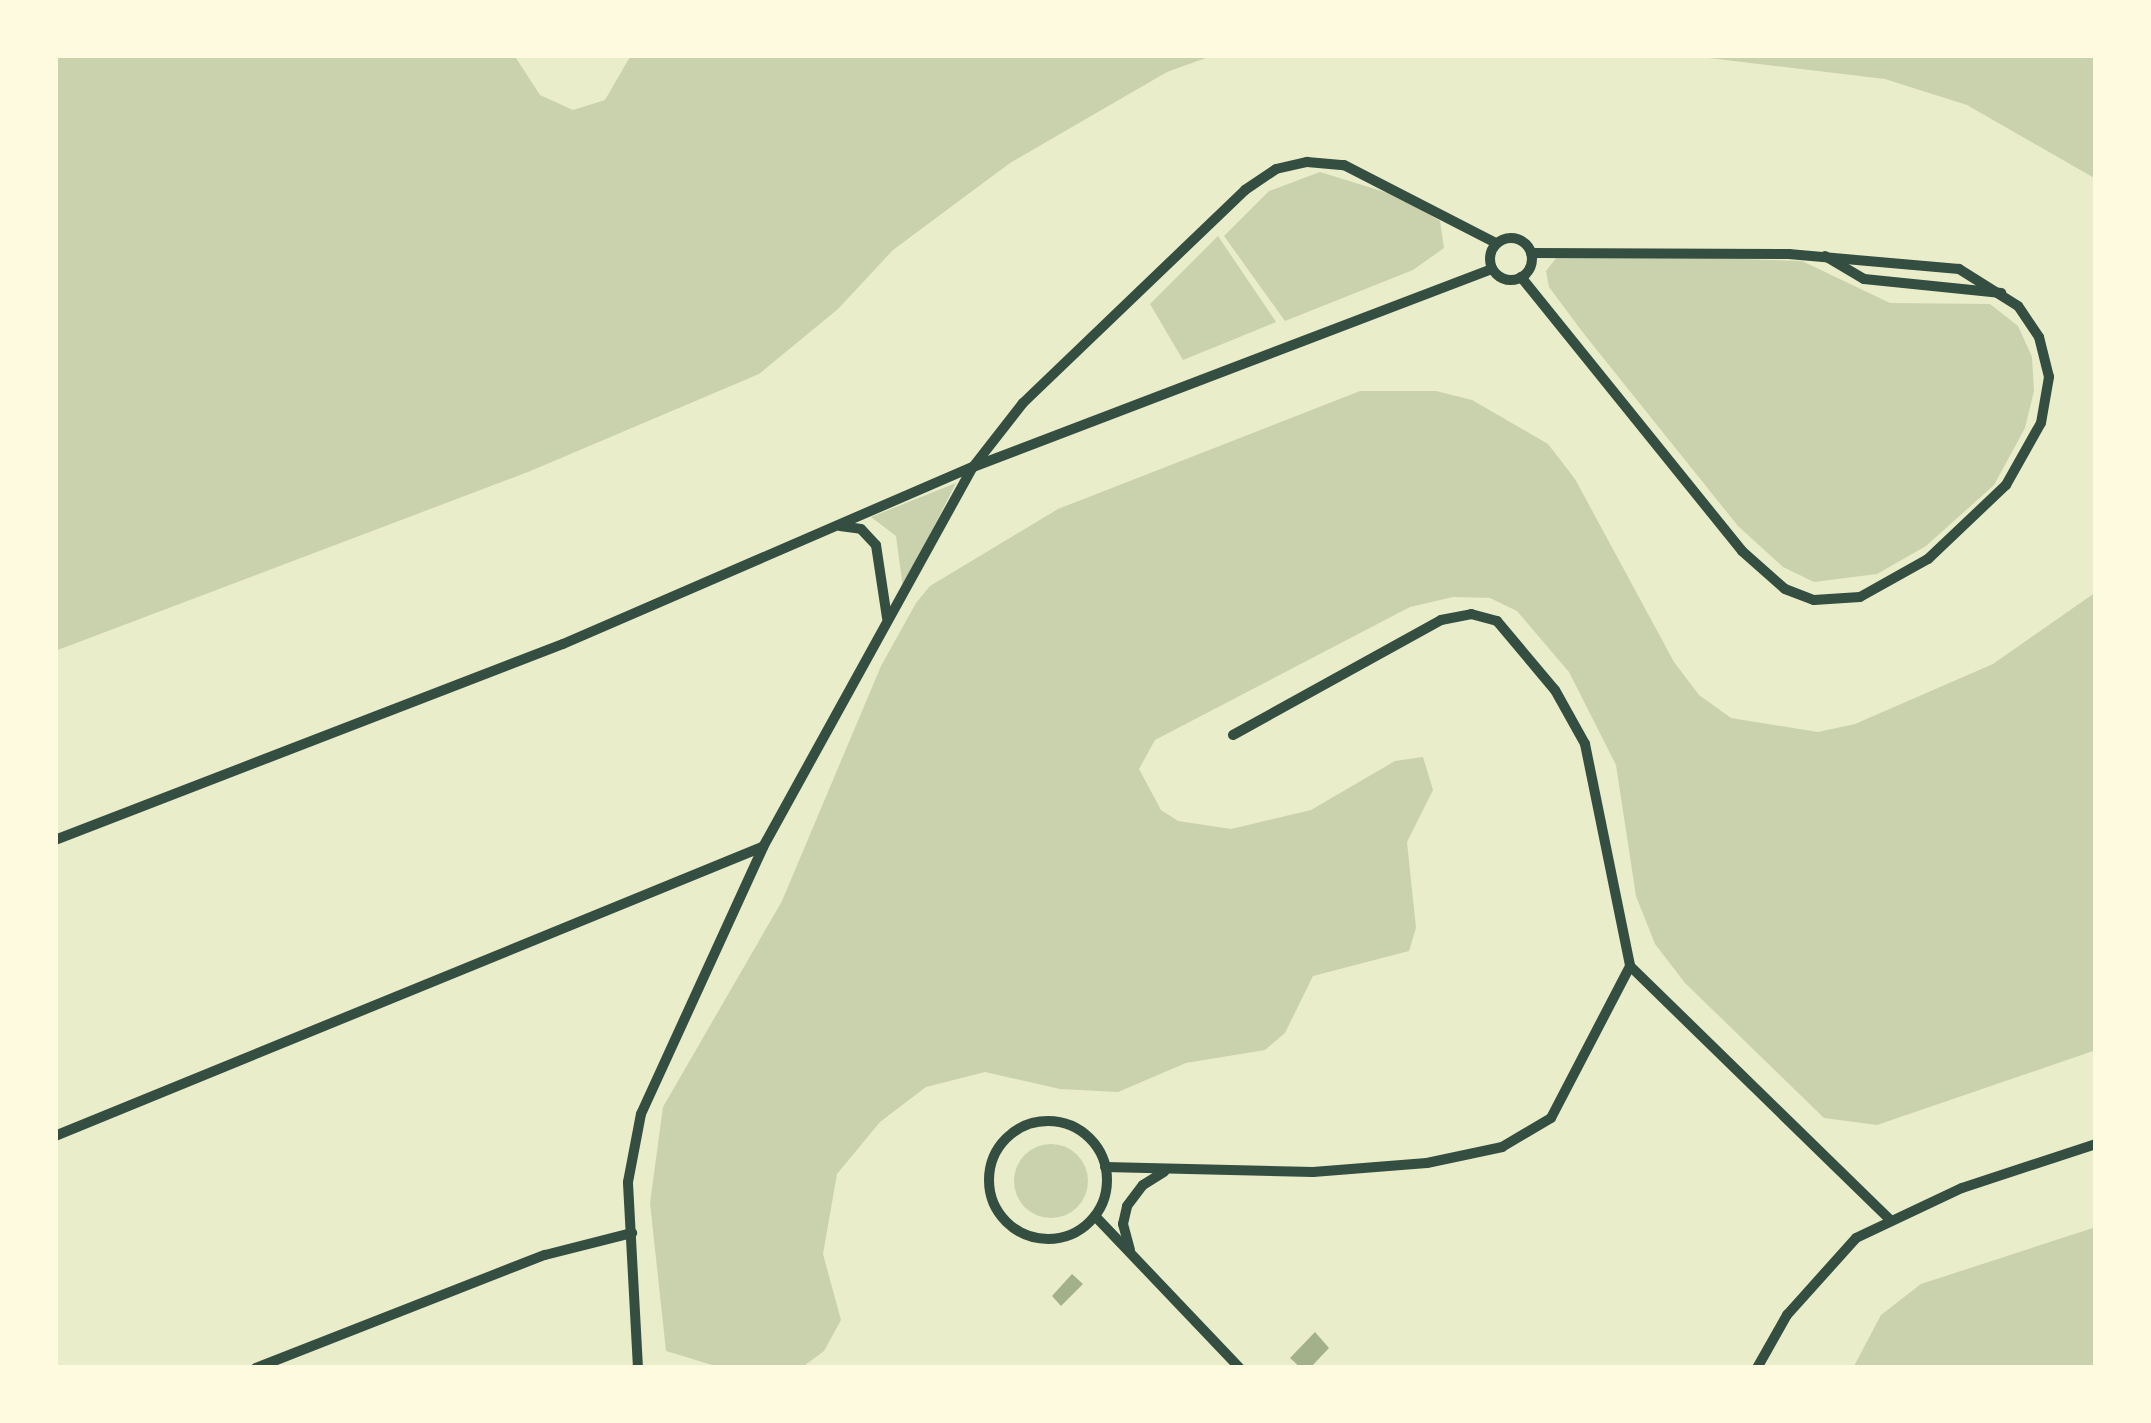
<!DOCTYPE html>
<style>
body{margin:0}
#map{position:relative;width:2151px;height:1423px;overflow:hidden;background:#e9edc9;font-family:"IBM Plex Serif",serif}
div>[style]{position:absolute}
.green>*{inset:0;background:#cad2ad}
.round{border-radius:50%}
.water>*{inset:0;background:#a3b18a}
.minor>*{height:10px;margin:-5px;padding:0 5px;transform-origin:5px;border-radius:5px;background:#344e41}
.minor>.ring{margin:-5px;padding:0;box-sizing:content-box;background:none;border:10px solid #344e41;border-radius:50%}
span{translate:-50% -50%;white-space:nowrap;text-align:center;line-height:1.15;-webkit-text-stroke:8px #fefae0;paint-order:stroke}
.frame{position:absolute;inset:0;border:58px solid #fefae0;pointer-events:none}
</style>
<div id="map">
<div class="green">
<div style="clip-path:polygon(55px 55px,514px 55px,540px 95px,573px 110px,605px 100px,631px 55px,1214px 55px,1167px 72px,1010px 163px,893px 250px,838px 309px,759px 374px,528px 472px,55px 651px)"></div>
<div style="clip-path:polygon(1684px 55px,2096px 55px,2096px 179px,1967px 105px,1885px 79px)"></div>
<div style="clip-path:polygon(1320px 172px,1401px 197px,1440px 221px,1444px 248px,1413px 270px,1285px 321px,1224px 236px,1269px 191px)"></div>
<div style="clip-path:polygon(1218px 236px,1276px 322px,1183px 360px,1150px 304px)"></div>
<div style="clip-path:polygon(1560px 253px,1802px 261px,1890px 303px,1990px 304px,2018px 326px,2032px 357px,2034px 391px,2025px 428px,1994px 485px,1926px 546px,1877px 574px,1814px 582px,1783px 567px,1738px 526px,1584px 334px,1549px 287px,1546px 271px)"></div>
<div style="clip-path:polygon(1360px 391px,1436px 391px,1472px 400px,1548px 444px,1575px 479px,1674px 662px,1699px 695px,1731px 718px,1818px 732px,1855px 724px,1993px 664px,2096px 592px,2096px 1050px,1877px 1125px,1824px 1118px,1685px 983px,1655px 944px,1636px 896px,1616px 765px,1569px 672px,1517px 611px,1490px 598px,1453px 597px,1410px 607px,1155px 740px,1139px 769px,1161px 810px,1178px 821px,1231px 829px,1311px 810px,1395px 761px,1423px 757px,1433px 790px,1407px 842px,1416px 928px,1409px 951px,1313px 976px,1285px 1033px,1265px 1050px,1186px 1063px,1118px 1092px,1060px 1089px,985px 1072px,926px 1087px,880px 1122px,837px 1174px,823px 1254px,841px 1320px,824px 1351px,801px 1368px,719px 1367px,666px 1351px,650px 1203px,663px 1107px,782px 901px,881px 666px,916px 603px,930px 586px,1058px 509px)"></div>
<div style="clip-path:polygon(956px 483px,903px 588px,896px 536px,871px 517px)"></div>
<div class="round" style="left:1014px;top:1144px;width:74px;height:74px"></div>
<div style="clip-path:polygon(2096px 1227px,2096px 1368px,1853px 1368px,1881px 1315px,1921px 1284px)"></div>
</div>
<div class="water">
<div style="clip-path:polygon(1072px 1274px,1083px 1284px,1061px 1306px,1052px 1296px)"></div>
<div style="clip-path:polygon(1315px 1332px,1329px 1348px,1310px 1368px,1301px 1368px,1290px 1358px)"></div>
</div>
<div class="minor">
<div class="ring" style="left:1490px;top:238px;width:32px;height:32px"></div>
<div style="left:1825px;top:256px;width:45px;rotate:30.5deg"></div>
<div style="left:1864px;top:279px;width:138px;rotate:5.8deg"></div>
<div style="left:1521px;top:277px;width:352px;rotate:51.1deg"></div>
<div style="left:1742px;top:551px;width:57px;rotate:41.5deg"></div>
<div style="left:1785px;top:589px;width:31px;rotate:21deg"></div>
<div style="left:1814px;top:600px;width:46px;rotate:-3.7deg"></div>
<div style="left:1860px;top:597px;width:78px;rotate:-29.2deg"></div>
<div style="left:1928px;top:559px;width:108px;rotate:-43.5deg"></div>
<div style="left:2006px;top:485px;width:71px;rotate:-60.6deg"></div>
<div style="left:2041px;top:423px;width:47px;rotate:-80.1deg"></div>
<div style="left:2049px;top:377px;width:41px;rotate:-104deg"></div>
<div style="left:2039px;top:337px;width:37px;rotate:-124deg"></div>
<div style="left:2018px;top:306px;width:70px;rotate:-147.9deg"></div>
<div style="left:1959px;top:269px;width:171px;rotate:-175deg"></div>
<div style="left:1789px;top:254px;width:258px;rotate:-179.8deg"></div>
<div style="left:840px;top:526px;width:21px;rotate:8deg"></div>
<div style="left:861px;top:529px;width:22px;rotate:47deg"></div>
<div style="left:876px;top:545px;width:74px;rotate:81.4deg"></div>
<div style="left:1233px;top:735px;width:238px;rotate:-28.9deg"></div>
<div style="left:1441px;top:620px;width:31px;rotate:-11deg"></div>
<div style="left:1471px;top:614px;width:27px;rotate:15deg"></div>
<div style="left:1497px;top:621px;width:90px;rotate:50deg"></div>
<div style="left:1555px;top:690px;width:62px;rotate:60.9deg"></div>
<div style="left:1585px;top:744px;width:227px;rotate:78.5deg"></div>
<div style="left:1630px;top:966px;width:363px;rotate:44.3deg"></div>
<div style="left:55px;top:840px;width:544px;rotate:-21.1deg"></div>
<div style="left:563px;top:644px;width:447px;rotate:-23.4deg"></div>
<div style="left:973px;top:467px;width:555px;rotate:-20.88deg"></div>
<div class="ring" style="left:989px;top:1121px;width:108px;height:108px"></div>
<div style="left:55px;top:1136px;width:764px;rotate:-22.23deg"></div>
<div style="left:1105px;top:1167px;width:208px;rotate:1.4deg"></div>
<div style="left:1313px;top:1172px;width:114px;rotate:-4.5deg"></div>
<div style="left:1427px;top:1163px;width:77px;rotate:-12deg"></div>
<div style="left:1502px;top:1147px;width:57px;rotate:-30.6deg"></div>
<div style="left:1551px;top:1118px;width:171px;rotate:-62.5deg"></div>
<div style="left:1095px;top:1216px;width:210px;rotate:46.4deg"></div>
<div style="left:1130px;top:1250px;width:27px;rotate:-105deg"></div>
<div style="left:1123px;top:1224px;width:18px;rotate:-77deg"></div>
<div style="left:1127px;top:1206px;width:26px;rotate:-53deg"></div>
<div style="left:1143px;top:1185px;width:25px;rotate:-32deg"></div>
<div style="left:256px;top:1368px;width:310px;rotate:-21.4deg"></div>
<div style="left:545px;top:1255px;width:90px;rotate:-14.2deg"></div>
<div style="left:638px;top:1368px;width:186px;rotate:-93.1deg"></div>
<div style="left:628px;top:1182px;width:69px;rotate:-79.2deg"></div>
<div style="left:641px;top:1114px;width:294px;rotate:-65.4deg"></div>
<div style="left:763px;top:847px;width:434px;rotate:-61.1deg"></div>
<div style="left:973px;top:467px;width:81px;rotate:-52deg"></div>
<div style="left:1023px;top:403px;width:308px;rotate:-43.8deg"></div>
<div style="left:1245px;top:190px;width:37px;rotate:-34deg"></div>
<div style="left:1276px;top:169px;width:32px;rotate:-13deg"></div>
<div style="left:1307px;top:162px;width:37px;rotate:5deg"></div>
<div style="left:1344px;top:165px;width:171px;rotate:27.2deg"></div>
<div style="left:1757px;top:1368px;width:61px;rotate:-60.5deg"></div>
<div style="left:1787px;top:1315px;width:103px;rotate:-48.1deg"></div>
<div style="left:1856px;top:1238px;width:117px;rotate:-25.3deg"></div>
<div style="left:1962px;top:1188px;width:141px;rotate:-18.2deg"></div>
</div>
<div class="frame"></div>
</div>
